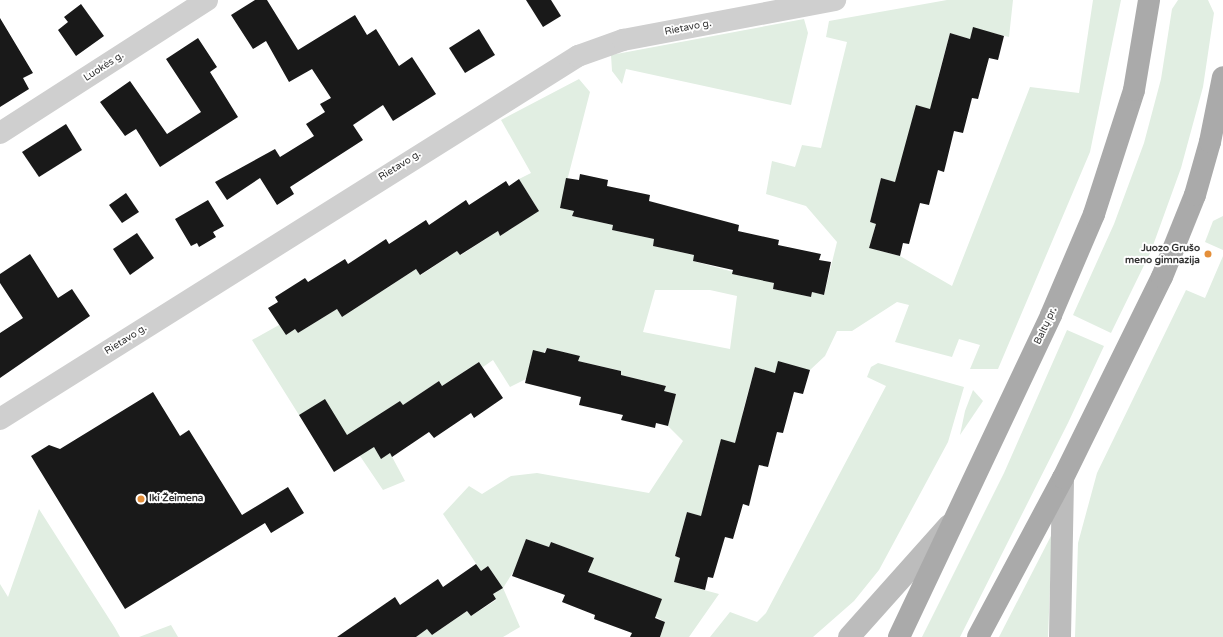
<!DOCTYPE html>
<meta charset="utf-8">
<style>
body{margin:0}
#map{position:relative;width:1223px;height:637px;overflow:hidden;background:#fff;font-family:"Varela Round",sans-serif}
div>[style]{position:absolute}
.green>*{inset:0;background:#e1eee2}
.building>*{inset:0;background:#191919}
.street>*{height:22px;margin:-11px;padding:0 11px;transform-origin:11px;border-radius:11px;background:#cfcfcf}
.secondary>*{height:22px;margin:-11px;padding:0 11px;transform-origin:11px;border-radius:11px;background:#bcbcbc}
.primary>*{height:22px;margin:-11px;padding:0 11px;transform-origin:11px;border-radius:11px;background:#aaa}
.dots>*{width:11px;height:11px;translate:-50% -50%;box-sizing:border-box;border:2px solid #fff;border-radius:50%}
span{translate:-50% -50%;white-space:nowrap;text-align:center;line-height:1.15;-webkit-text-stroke:4px #fff;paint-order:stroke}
.street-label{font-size:10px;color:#323232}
.poi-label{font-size:10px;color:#323232;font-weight:700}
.right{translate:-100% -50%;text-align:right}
.left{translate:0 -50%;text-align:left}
</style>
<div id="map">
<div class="green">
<div style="clip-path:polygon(evenodd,947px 0,1013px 0,1009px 37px,973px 28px,970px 39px,950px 33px,938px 77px,945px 79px,902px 184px,881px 178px,870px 222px,876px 224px,869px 248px,900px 256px,952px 286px,1030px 87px,1079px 93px,1093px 0,1121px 0,1090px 152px,998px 369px,970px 369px,980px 345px,959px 339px,952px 357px,895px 342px,909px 305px,897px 302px,852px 331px,837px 331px,825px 356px,810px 370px,775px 373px,755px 367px,743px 411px,741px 445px,721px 440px,709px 484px,707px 518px,687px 512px,675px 556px,680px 558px,674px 582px,719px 594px,689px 637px,660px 637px,665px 622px,587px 577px,593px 558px,551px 542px,549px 547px,526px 539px,515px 569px,503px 588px,520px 627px,503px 637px,416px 637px,427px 629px,432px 635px,467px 611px,471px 616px,496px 600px,493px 594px,503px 588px,488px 566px,481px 571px,443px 514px,469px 486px,482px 494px,511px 476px,537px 473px,649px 493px,683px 441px,668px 426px,676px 394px,664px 391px,666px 386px,621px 375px,621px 371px,578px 361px,579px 356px,547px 348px,526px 379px,510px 387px,493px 360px,483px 367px,479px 362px,442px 386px,439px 381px,403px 405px,400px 401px,371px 420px,364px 432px,381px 458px,390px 453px,405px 481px,383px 490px,360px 456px,299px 415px,252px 340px,279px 325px,286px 335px,295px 329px,298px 333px,337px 309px,342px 317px,416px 269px,421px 275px,457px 251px,461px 255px,498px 231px,500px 236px,529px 217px,526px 213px,536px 206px,519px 179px,531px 173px,501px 120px,579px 79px,590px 92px,560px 208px,574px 211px,572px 216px,613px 225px,612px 230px,654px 239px,653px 246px,694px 255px,693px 261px,774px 283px,773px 289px,811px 297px,812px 292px,824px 295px,837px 242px,806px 206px,766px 194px,772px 161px,795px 167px,802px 145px,821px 148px,847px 42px,826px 37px,829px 21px,947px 0,655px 290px,710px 290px,737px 296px,730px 349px,643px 332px,655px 290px)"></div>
<div style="clip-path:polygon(1178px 0,1208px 0,1214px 13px,1203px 87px,1181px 168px,1151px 251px,1111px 333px,1073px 315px,1114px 224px,1144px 143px,1161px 79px,1172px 9px)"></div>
<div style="clip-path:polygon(804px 19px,808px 33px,791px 105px,626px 69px,622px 84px,612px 71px,611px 55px)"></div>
<div style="clip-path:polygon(1223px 216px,1223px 250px,1205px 242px,1213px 221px)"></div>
<div style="clip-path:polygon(1223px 256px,1223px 637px,1075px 637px,1078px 543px,1097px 473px,1186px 290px,1205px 298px)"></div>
<div style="clip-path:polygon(1067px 330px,1104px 346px,1068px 423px,960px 637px,922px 637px,1004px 473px)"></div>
<div style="clip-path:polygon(878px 363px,964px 387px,948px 442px,879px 570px,854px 601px,813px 637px,710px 637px,730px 612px,757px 622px,766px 613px,886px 386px,867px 377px,871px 367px)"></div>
<div style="clip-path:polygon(973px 390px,983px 401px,960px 435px,965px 411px)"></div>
<div style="clip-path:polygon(39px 509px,115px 628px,120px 637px,0 637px,0 584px,8px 597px)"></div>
<div style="clip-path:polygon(1052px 534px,1048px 637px,999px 637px)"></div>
<div style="clip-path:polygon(171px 625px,178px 637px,139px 637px)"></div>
</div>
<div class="building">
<div style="clip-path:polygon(255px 0,267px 0,298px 50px,355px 15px,367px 35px,376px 29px,399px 66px,412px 57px,436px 94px,393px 121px,383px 105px,353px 125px,363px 140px,290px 187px,294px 194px,277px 205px,260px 178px,227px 200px,215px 182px,275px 149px,280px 157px,314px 136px,306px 124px,325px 112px,320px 104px,331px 98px,312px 69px,289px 82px,266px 41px,253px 49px,231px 15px)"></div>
<div style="clip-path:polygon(526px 0,551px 0,561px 16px,543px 27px)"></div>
<div style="clip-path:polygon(81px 4px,104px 36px,76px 56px,58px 30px,68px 22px,64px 17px)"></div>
<div style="clip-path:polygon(0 18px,33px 73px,23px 78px,29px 89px,0 107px)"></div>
<div style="clip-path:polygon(973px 27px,1004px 36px,998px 60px,989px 58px,978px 99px,972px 98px,963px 133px,954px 131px,944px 172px,938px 170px,929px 205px,920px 203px,909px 244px,903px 243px,900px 256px,869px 248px,876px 224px,870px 222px,881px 178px,895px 182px,916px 105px,930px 109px,950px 33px,970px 39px)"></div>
<div style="clip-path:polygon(479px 29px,495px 55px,465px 73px,449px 48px)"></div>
<div style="clip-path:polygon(198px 38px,217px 67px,210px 72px,238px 117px,160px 167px,136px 129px,125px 136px,100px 102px,130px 81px,167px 134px,201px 112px,166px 59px)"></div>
<div style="clip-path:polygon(66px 124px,82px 150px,39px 177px,22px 152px)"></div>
<div style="clip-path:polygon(580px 174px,608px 180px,607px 186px,650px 195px,649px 201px,739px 225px,738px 231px,779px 240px,778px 245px,821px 254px,819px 260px,831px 262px,824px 295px,812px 292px,811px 297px,773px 289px,774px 283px,732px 274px,733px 270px,693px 261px,694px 255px,653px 246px,654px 239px,612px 230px,613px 225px,572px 216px,574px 211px,560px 208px,566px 178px,579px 180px)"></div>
<div style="clip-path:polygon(519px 179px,539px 211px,500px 236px,498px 231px,460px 255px,457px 251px,420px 275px,416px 269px,342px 317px,337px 309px,298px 333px,295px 329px,286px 335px,268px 308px,278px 302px,275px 297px,305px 278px,308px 282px,345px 259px,348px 264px,386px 239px,389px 244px,426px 220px,429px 225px,466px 200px,469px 205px,506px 181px,509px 186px)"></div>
<div style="clip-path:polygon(126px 193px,139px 212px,122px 223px,109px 205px)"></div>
<div style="clip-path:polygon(208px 200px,224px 226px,213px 232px,216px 237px,199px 247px,197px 243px,191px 246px,175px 219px)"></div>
<div style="clip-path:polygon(137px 233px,154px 258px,130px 275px,113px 249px)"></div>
<div style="clip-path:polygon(30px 254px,58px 298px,72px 289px,90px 316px,0 378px,0 333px,23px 318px,0 283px,0 274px)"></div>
<div style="clip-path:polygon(547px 348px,580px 356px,578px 361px,621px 371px,621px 375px,666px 386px,664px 391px,676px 394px,668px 426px,656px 423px,655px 428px,621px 420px,623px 415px,579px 405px,581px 397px,525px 383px,533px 350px,545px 353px)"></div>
<div style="clip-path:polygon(778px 361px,810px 370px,803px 394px,794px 392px,783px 433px,777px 432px,768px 467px,759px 465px,749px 506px,743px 504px,733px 539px,725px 537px,713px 578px,708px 577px,705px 590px,674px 582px,680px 558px,675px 556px,687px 512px,701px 516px,721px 439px,735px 443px,755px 367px,775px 373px)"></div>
<div style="clip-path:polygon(479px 362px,503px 398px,474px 418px,471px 413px,434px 438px,429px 432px,392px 457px,390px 453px,381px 459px,374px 447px,334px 472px,299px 415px,325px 399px,347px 435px,400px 401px,403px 405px,439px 381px,442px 386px)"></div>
<div style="clip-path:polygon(153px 392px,180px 436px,189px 430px,242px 515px,288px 487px,304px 513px,271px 533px,265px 523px,125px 609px,31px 456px,49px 445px,60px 449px)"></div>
<div style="clip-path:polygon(526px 539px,549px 547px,551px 542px,594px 558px,588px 572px,662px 599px,655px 618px,665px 622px,660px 637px,630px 637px,632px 633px,594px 619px,595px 615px,562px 602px,565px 595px,512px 576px)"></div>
<div style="clip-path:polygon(476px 564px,481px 571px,488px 566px,503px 588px,493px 594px,496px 599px,471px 616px,467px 611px,432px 635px,427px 629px,416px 637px,337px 637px,395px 597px,400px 605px,438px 579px,443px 587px)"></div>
</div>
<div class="street">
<div style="left:0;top:133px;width:246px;rotate:-32.7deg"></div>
<div style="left:0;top:419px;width:683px;rotate:-32.13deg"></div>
<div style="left:578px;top:56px;width:48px;rotate:-19.6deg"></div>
<div style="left:623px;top:40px;width:216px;rotate:-10.7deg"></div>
</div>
<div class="secondary">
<div style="left:849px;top:637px;width:150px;rotate:-48.2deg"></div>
<div style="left:1060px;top:637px;width:159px;rotate:-88.9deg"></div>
</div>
<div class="primary">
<div style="left:899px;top:637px;width:356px;rotate:-64.7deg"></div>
<div style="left:1051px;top:315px;width:110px;rotate:-66.9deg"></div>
<div style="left:1094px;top:214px;width:130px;rotate:-72.1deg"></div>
<div style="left:1134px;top:90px;width:91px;rotate:-80.5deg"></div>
<div style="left:978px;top:637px;width:180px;rotate:-61.9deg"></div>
<div style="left:1063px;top:478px;width:224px;rotate:-63.8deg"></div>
<div style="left:1162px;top:277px;width:88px;rotate:-68.1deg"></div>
<div style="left:1195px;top:195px;width:55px;rotate:-74.2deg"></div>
<div style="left:1210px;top:142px;width:66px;rotate:-78.7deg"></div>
</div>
<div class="dots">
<div style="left:1208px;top:254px;background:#e48f3a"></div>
<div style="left:141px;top:499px;background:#e48f3a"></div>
</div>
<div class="street-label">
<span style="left:688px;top:28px;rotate:-11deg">Rietavo g.</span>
<span style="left:104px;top:67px;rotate:-33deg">Luokės g.</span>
<span style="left:400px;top:166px;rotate:-32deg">Rietavo g.</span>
<span style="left:1046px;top:326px;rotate:-65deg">Baltų pr.</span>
<span style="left:126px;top:340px;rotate:-32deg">Rietavo g.</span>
</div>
<div class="poi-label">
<span class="right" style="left:1200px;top:254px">Juozo Grušo<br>meno gimnazija</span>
<span class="left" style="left:149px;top:499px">Iki Žeimena</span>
</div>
</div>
